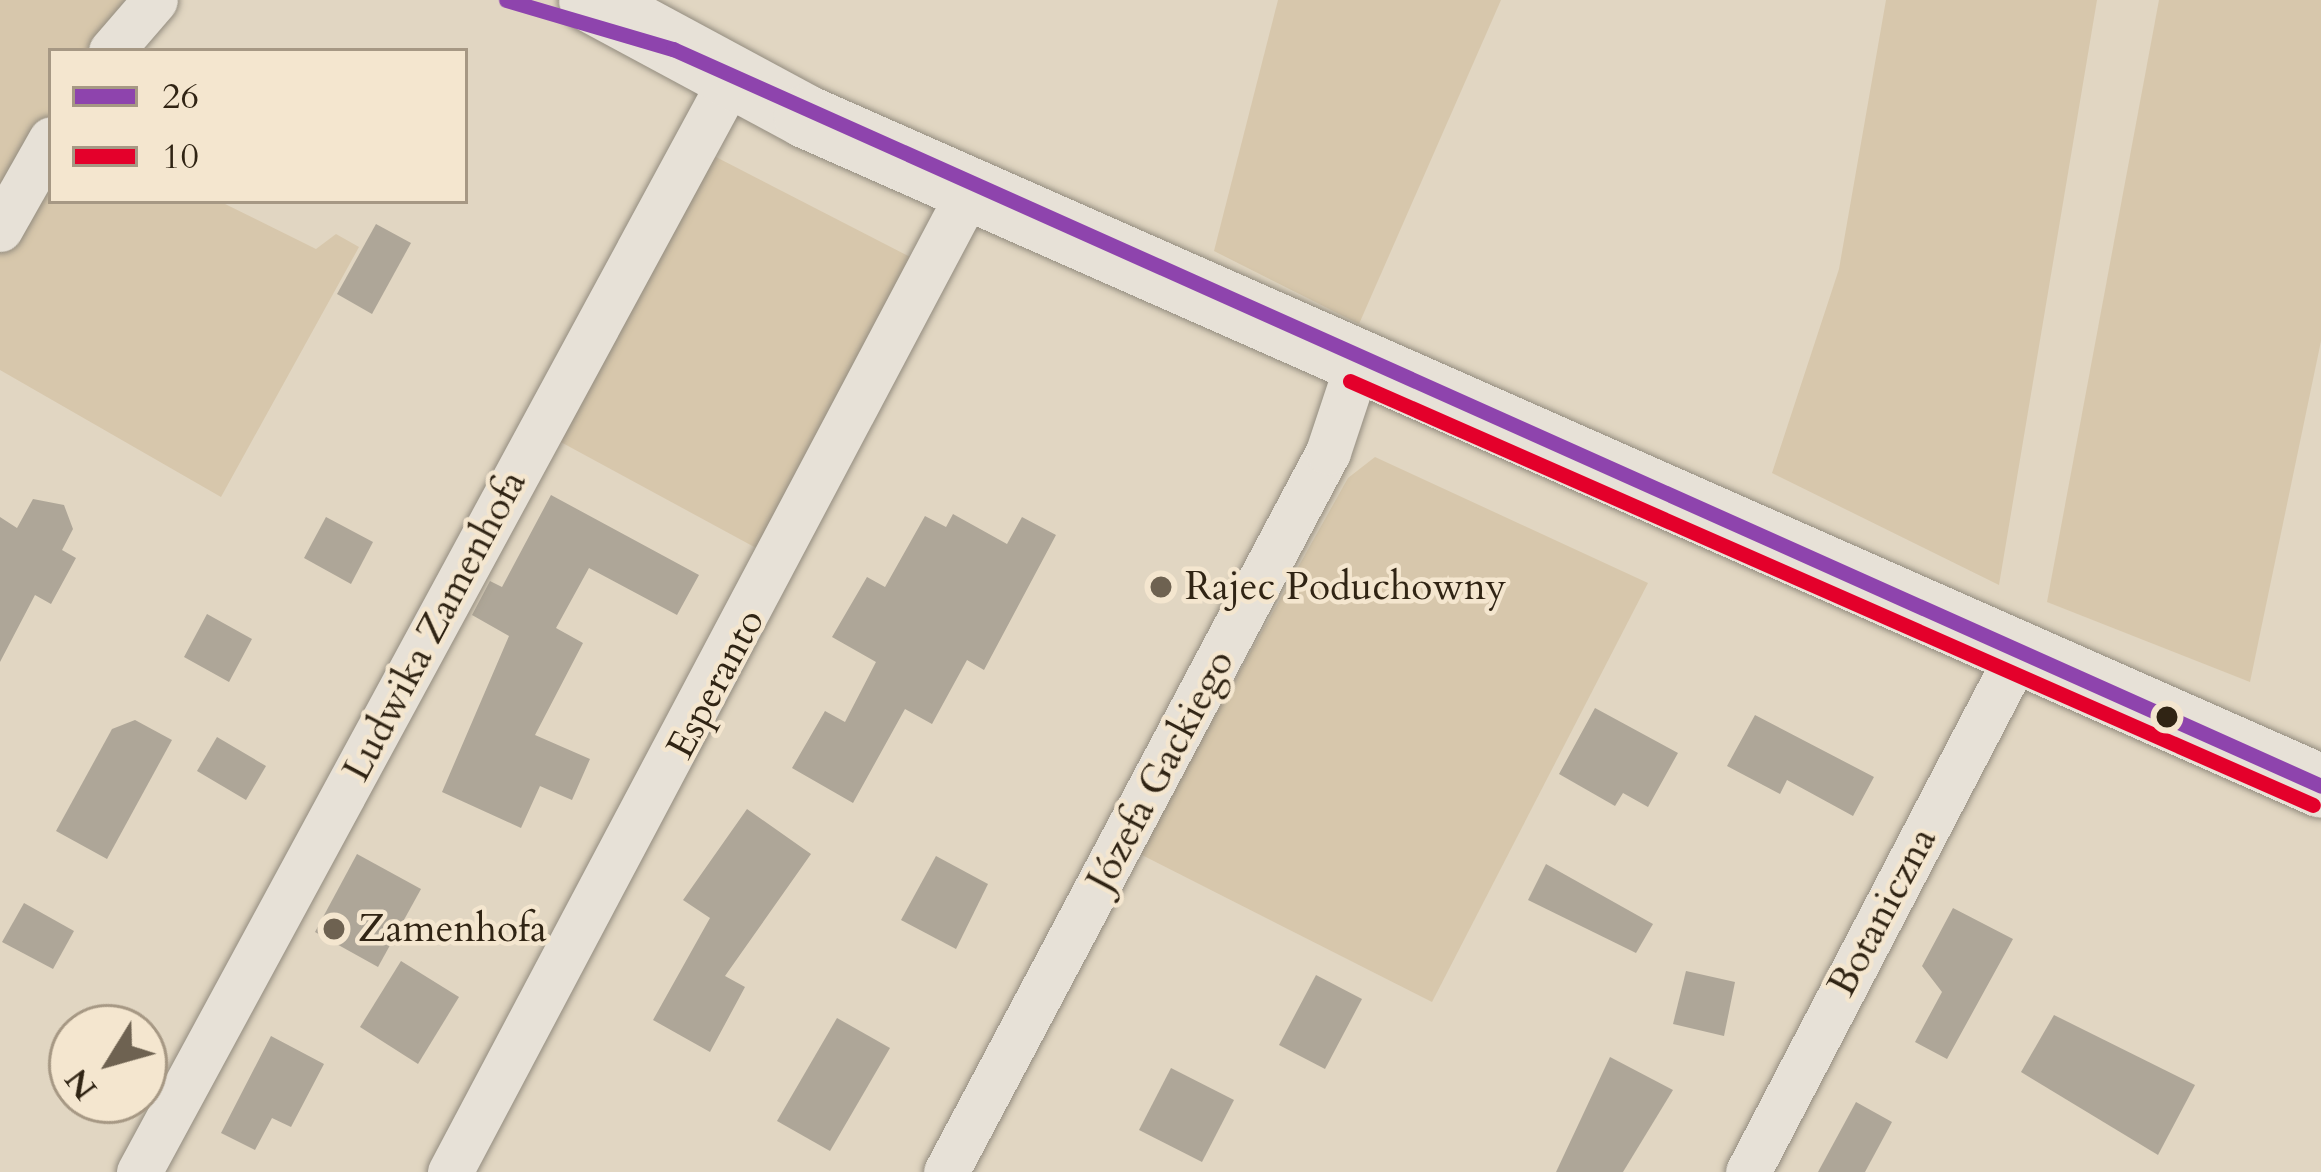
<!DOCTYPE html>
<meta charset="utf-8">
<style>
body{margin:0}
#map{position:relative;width:2321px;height:1172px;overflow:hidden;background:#e1d6c2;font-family:Cardo,serif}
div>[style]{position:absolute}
.green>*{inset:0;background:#d7c7ac}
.building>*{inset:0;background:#aea698}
.roads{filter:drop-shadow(0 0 3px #938c7f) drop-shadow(0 0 3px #938c7f)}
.street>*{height:45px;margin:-22.5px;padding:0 22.5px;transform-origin:22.5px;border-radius:22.5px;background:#e7e1d7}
.secondary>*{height:63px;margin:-31.5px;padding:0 31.5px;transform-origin:31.5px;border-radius:31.5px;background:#e7e1d7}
.bus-1>*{height:15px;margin:-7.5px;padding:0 7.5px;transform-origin:7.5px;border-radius:7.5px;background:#8e44ad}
.bus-2>*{height:15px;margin:-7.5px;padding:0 7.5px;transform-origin:7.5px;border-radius:7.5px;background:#e4002b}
.dots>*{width:33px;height:33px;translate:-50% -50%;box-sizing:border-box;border:6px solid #f4e6cf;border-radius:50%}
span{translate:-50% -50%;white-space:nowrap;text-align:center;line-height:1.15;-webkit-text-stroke:9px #f4e6cf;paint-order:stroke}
.poi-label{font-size:39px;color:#302414}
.left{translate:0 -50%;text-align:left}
.street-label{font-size:39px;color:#302414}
.legend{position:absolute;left:48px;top:48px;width:420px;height:156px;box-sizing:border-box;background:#f4e6cf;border:3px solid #a69884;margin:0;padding:15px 21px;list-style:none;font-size:36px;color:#302414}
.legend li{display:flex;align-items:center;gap:24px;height:60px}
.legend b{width:60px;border:3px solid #a69884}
.north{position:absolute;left:48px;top:1004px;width:120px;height:120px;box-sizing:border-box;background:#f4e6cf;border:3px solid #a69884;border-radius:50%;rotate:233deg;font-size:33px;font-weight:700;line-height:48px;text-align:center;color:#302414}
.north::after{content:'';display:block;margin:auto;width:42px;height:54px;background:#6e6251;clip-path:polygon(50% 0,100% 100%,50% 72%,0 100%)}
</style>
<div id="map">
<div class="green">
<div style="clip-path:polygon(0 0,125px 0,85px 51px,51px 51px,51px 201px,219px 201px,316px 249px,336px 234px,359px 247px,221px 497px,0 370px)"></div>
<div style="clip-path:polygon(1278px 0,1501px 0,1359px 324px,1214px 251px)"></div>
<div style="clip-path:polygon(1886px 0,2097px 0,1999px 585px,1772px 473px,1839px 269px)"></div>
<div style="clip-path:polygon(2159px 0,2321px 0,2321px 341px,2250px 682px,2047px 602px)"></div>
<div style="clip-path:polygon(714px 156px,916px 260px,758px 549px,557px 440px)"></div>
<div style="clip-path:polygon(1375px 457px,1648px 583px,1432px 1002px,1138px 853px,1348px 478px)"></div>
</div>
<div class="building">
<div style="clip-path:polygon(376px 224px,411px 243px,372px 314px,337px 294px)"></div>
<div style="clip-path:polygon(551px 495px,699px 575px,677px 615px,589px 568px,556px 628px,583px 643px,535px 735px,590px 759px,572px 800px,540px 786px,521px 828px,442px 792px,509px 636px,472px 615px,490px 581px,502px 587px)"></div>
<div style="clip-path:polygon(33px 499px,64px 505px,73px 529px,62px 550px,76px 558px,51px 604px,35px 595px,0 662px,0 517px,17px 528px)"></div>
<div style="clip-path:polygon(953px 514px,1007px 544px,1022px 517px,1056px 535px,984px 670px,967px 660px,932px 724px,905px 709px,853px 803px,792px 768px,825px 711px,845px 722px,876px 662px,832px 637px,867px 577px,885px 587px,925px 516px,946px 527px)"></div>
<div style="clip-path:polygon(326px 517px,373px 542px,351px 584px,304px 558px)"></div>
<div style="clip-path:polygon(207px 614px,252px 639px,229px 682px,184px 657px)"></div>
<div style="clip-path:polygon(1595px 708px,1678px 753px,1648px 807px,1623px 793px,1615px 806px,1559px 774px)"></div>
<div style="clip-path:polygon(1755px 715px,1874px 777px,1853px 816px,1787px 780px,1780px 794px,1727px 766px)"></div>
<div style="clip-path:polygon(135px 720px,172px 740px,107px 859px,56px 831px,112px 729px)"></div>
<div style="clip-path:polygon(217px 737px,266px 766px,246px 800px,197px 771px)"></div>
<div style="clip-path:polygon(747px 809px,811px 854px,725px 976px,745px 987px,710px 1052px,653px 1020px,710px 918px,683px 900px)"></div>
<div style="clip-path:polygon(357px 854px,421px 889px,378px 967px,315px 932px)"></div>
<div style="clip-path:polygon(936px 856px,988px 884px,956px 949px,901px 920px)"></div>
<div style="clip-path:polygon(1546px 864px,1653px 924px,1636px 953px,1528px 900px)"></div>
<div style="clip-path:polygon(24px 903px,74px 931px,53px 969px,2px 942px)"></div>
<div style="clip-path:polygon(1953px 908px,2013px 939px,1947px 1059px,1915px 1042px,1942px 992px,1922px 966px)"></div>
<div style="clip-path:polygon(401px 961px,459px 997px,418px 1064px,360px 1027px)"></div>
<div style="clip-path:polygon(1686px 971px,1735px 982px,1724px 1036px,1673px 1024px)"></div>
<div style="clip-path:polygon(1316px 975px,1362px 999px,1325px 1069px,1279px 1045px)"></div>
<div style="clip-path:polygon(2054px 1015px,2195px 1085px,2158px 1155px,2021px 1072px)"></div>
<div style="clip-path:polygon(837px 1018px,890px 1048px,830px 1151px,777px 1121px)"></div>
<div style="clip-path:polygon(271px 1036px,324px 1064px,291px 1127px,272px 1118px,255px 1150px,221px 1133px)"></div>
<div style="clip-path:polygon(1610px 1057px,1673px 1090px,1623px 1172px,1556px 1172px)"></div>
<div style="clip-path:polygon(1171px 1068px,1234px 1100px,1202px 1162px,1139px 1130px)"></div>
<div style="clip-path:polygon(1856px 1102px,1892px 1122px,1865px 1172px,1818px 1172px)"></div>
</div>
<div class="roads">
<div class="street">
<div style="left:111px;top:51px;width:67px;rotate:-49.2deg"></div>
<div style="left:0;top:229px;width:103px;rotate:-60.5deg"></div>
<div style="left:139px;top:1172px;width:1241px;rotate:-61.56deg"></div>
<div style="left:450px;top:1172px;width:1111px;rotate:-62.1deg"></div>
<div style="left:946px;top:1172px;width:815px;rotate:-62.05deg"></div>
<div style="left:1328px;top:452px;width:95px;rotate:-71.6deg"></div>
<div style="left:1748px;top:1172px;width:586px;rotate:-62.47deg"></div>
</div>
<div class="secondary">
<div style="left:590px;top:0;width:244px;rotate:28.3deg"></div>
<div style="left:805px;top:116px;width:1657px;rotate:23.84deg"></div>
</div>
</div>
<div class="bus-1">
<div style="left:506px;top:0;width:174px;rotate:16.4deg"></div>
<div style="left:673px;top:49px;width:1805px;rotate:24.09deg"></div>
</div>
<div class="bus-2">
<div style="left:1350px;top:381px;width:1052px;rotate:23.76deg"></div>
</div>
<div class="dots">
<div style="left:1161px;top:587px;background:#6e6251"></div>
<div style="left:2167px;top:717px;background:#302414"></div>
<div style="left:334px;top:929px;background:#6e6251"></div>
</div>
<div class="poi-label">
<span class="left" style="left:1185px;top:587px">Rajec Poduchowny</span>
<span class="left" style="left:358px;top:929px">Zamenhofa</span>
</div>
<div class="street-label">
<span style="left:435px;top:626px;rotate:-62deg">Ludwika Zamenhofa</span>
<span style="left:716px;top:684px;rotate:-62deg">Esperanto</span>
<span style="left:1161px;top:771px;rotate:-62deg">Józefa Gackiego</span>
<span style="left:1883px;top:912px;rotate:-62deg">Botaniczna</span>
</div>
<ul class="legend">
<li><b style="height:15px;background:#8e44ad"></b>26</li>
<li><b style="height:15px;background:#e4002b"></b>10</li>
</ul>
<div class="north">N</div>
</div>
